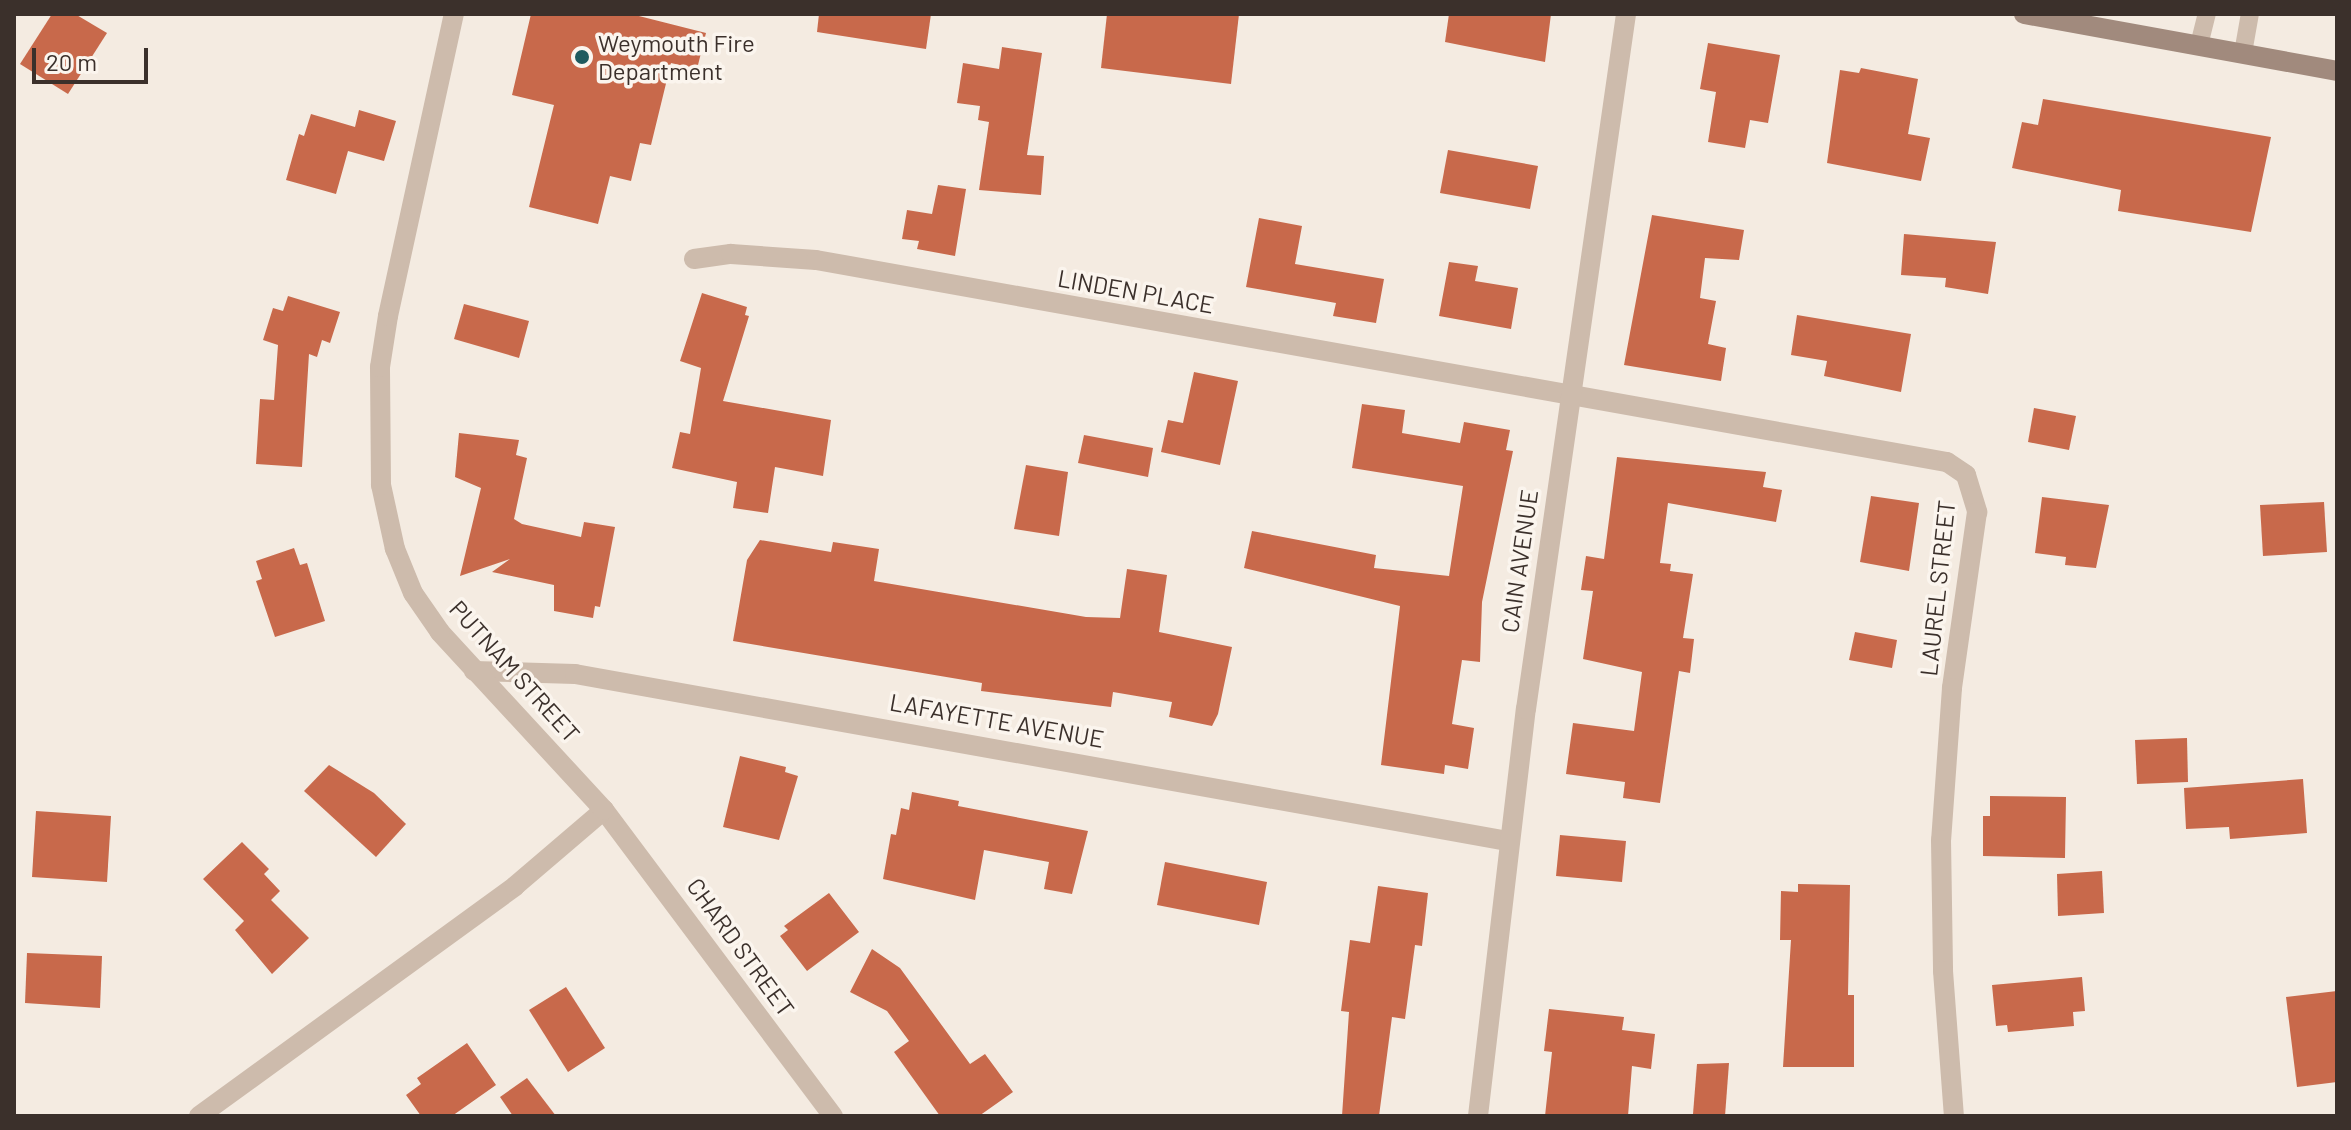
<!DOCTYPE html>
<style>
body{margin:0}
#map{position:relative;width:2351px;height:1130px;overflow:hidden;background:#f4ebe1;font-family:Barlow,sans-serif}
div>[style]{position:absolute}
.building>*{inset:0;background:#c8694b}
.lane>*{height:18px;margin:-9px;padding:0 9px;transform-origin:9px;border-radius:9px;background:#cdbbac}
.street>*{height:20px;margin:-10px;padding:0 10px;transform-origin:10px;border-radius:10px;background:#cdbbac}
.secondary>*{height:20px;margin:-10px;padding:0 10px;transform-origin:10px;border-radius:10px;background:#a18a7d}
.dots>*{width:22px;height:22px;translate:-50% -50%;box-sizing:border-box;border:4px solid #fbf5ee;border-radius:50%}
span{translate:-50% -50%;white-space:nowrap;text-align:center;line-height:1.15;-webkit-text-stroke:7px #fbf5ee;paint-order:stroke}
.poi-label{font-size:24px;color:#3b302b}
.left{translate:0 -50%;text-align:left}
.street-label{font-size:24px;color:#3b302b}
.frame{position:absolute;inset:0;border:16px solid #3b302b;pointer-events:none}
.scale{position:absolute;left:32px;top:48px;width:116px;height:36px;box-sizing:border-box;border:4px solid #3b302b;border-top:0;padding-left:10px;font-size:24px;line-height:28px;white-space:nowrap;color:#3b302b;-webkit-text-stroke:6px #fbf5ee;paint-order:stroke}
</style>
<div id="map">
<div class="building">
<div style="clip-path:polygon(52px 14px,75px 14px,107px 33px,68px 94px,20px 64px)"></div>
<div style="clip-path:polygon(531px 14px,631px 14px,706px 33px,697px 69px,671px 63px,651px 145px,640px 143px,631px 181px,610px 176px,598px 224px,529px 207px,554px 105px,512px 95px)"></div>
<div style="clip-path:polygon(819px 14px,931px 14px,926px 49px,817px 32px)"></div>
<div style="clip-path:polygon(1107px 14px,1239px 14px,1231px 84px,1101px 68px)"></div>
<div style="clip-path:polygon(1449px 14px,1551px 14px,1545px 62px,1445px 42px)"></div>
<div style="clip-path:polygon(1708px 43px,1780px 55px,1768px 123px,1750px 120px,1745px 148px,1708px 142px,1716px 92px,1700px 89px)"></div>
<div style="clip-path:polygon(1002px 47px,1042px 53px,1027px 155px,1044px 156px,1041px 195px,979px 190px,989px 122px,978px 120px,980px 106px,957px 103px,963px 63px,999px 69px)"></div>
<div style="clip-path:polygon(1861px 68px,1918px 79px,1908px 134px,1930px 138px,1921px 181px,1827px 163px,1840px 70px,1859px 73px)"></div>
<div style="clip-path:polygon(2043px 99px,2271px 137px,2251px 232px,2118px 211px,2121px 190px,2012px 168px,2022px 122px,2038px 125px)"></div>
<div style="clip-path:polygon(359px 110px,396px 121px,384px 161px,348px 151px,336px 194px,286px 180px,299px 134px,304px 136px,311px 114px,355px 127px)"></div>
<div style="clip-path:polygon(1448px 150px,1538px 166px,1530px 209px,1440px 193px)"></div>
<div style="clip-path:polygon(938px 185px,966px 189px,955px 256px,917px 249px,919px 241px,902px 239px,907px 210px,932px 214px)"></div>
<div style="clip-path:polygon(1652px 215px,1744px 230px,1739px 260px,1705px 258px,1700px 298px,1716px 301px,1708px 344px,1726px 348px,1721px 381px,1624px 365px)"></div>
<div style="clip-path:polygon(1259px 218px,1302px 226px,1295px 264px,1384px 279px,1376px 323px,1333px 316px,1336px 303px,1246px 287px)"></div>
<div style="clip-path:polygon(1904px 234px,1996px 242px,1988px 294px,1945px 287px,1946px 278px,1901px 275px)"></div>
<div style="clip-path:polygon(1449px 262px,1478px 266px,1475px 281px,1518px 288px,1511px 329px,1439px 316px)"></div>
<div style="clip-path:polygon(702px 293px,747px 307px,745px 315px,749px 316px,723px 401px,831px 420px,823px 476px,775px 467px,768px 513px,733px 508px,737px 482px,672px 468px,680px 432px,690px 434px,701px 368px,680px 361px)"></div>
<div style="clip-path:polygon(288px 296px,340px 312px,330px 343px,322px 340px,317px 357px,309px 354px,302px 467px,256px 464px,260px 399px,274px 400px,278px 345px,263px 340px,273px 308px,283px 311px)"></div>
<div style="clip-path:polygon(464px 304px,529px 321px,519px 358px,454px 339px)"></div>
<div style="clip-path:polygon(1797px 315px,1911px 334px,1901px 392px,1824px 376px,1827px 361px,1791px 355px)"></div>
<div style="clip-path:polygon(1194px 372px,1238px 381px,1220px 465px,1161px 452px,1168px 420px,1183px 423px)"></div>
<div style="clip-path:polygon(1362px 404px,1405px 410px,1402px 433px,1460px 443px,1464px 422px,1510px 430px,1506px 450px,1513px 451px,1482px 602px,1480px 662px,1462px 660px,1452px 724px,1474px 728px,1468px 769px,1445px 765px,1444px 774px,1381px 765px,1400px 606px,1244px 568px,1252px 531px,1376px 555px,1374px 568px,1449px 576px,1463px 486px,1352px 468px)"></div>
<div style="clip-path:polygon(2034px 408px,2076px 416px,2069px 450px,2028px 442px)"></div>
<div style="clip-path:polygon(459px 433px,519px 440px,516px 455px,527px 458px,514px 519px,522px 524px,581px 537px,584px 522px,615px 527px,600px 607px,595px 606px,593px 618px,554px 611px,554px 585px,492px 572px,510px 559px,460px 576px,481px 488px,455px 477px)"></div>
<div style="clip-path:polygon(1084px 435px,1153px 448px,1148px 477px,1078px 463px)"></div>
<div style="clip-path:polygon(1617px 457px,1766px 472px,1763px 487px,1782px 490px,1776px 522px,1668px 503px,1660px 563px,1671px 564px,1670px 571px,1693px 574px,1683px 638px,1694px 639px,1690px 673px,1679px 671px,1660px 803px,1623px 798px,1625px 782px,1566px 774px,1573px 723px,1634px 731px,1642px 672px,1583px 659px,1593px 591px,1581px 590px,1586px 556px,1604px 559px)"></div>
<div style="clip-path:polygon(1026px 465px,1068px 472px,1059px 536px,1014px 529px)"></div>
<div style="clip-path:polygon(1871px 496px,1919px 503px,1909px 571px,1860px 562px)"></div>
<div style="clip-path:polygon(2042px 497px,2109px 505px,2096px 568px,2065px 565px,2066px 557px,2035px 553px)"></div>
<div style="clip-path:polygon(2324px 502px,2327px 552px,2263px 556px,2260px 505px)"></div>
<div style="clip-path:polygon(760px 540px,831px 552px,833px 542px,879px 549px,874px 581px,1086px 617px,1120px 618px,1127px 569px,1167px 575px,1159px 632px,1232px 647px,1218px 714px,1212px 726px,1169px 717px,1172px 702px,1113px 692px,1111px 707px,1013px 695px,981px 691px,982px 683px,733px 641px,747px 560px)"></div>
<div style="clip-path:polygon(294px 548px,300px 565px,307px 563px,325px 621px,275px 637px,256px 581px,262px 579px,256px 561px)"></div>
<div style="clip-path:polygon(1855px 632px,1897px 640px,1892px 668px,1849px 660px)"></div>
<div style="clip-path:polygon(2187px 738px,2188px 782px,2137px 784px,2135px 740px)"></div>
<div style="clip-path:polygon(740px 756px,786px 767px,785px 772px,798px 776px,779px 840px,723px 827px)"></div>
<div style="clip-path:polygon(329px 765px,374px 793px,406px 824px,376px 857px,304px 791px)"></div>
<div style="clip-path:polygon(2303px 779px,2307px 833px,2230px 839px,2229px 827px,2186px 829px,2184px 788px)"></div>
<div style="clip-path:polygon(912px 792px,959px 801px,958px 806px,1088px 831px,1072px 894px,1044px 889px,1049px 862px,984px 850px,975px 900px,883px 879px,891px 834px,896px 835px,901px 808px,909px 810px)"></div>
<div style="clip-path:polygon(1990px 796px,2066px 797px,2065px 858px,1983px 856px,1983px 816px,1990px 816px)"></div>
<div style="clip-path:polygon(36px 811px,111px 816px,107px 882px,32px 877px)"></div>
<div style="clip-path:polygon(1560px 835px,1626px 841px,1622px 882px,1556px 876px)"></div>
<div style="clip-path:polygon(242px 842px,269px 869px,264px 874px,280px 891px,271px 900px,309px 938px,272px 974px,235px 930px,244px 921px,203px 879px)"></div>
<div style="clip-path:polygon(1165px 862px,1267px 882px,1259px 925px,1157px 905px)"></div>
<div style="clip-path:polygon(2102px 871px,2104px 913px,2058px 916px,2057px 874px)"></div>
<div style="clip-path:polygon(1798px 884px,1850px 885px,1848px 995px,1854px 995px,1854px 1067px,1783px 1067px,1791px 940px,1780px 940px,1781px 891px,1798px 892px)"></div>
<div style="clip-path:polygon(1378px 886px,1428px 893px,1422px 946px,1415px 945px,1405px 1019px,1392px 1017px,1379px 1116px,1342px 1116px,1349px 1012px,1341px 1011px,1350px 940px,1370px 943px)"></div>
<div style="clip-path:polygon(829px 893px,859px 932px,807px 971px,780px 936px,788px 930px,784px 926px)"></div>
<div style="clip-path:polygon(872px 949px,900px 968px,970px 1064px,985px 1054px,1013px 1092px,979px 1116px,940px 1116px,894px 1052px,909px 1041px,887px 1011px,850px 992px)"></div>
<div style="clip-path:polygon(27px 953px,102px 956px,100px 1008px,25px 1003px)"></div>
<div style="clip-path:polygon(2082px 977px,2085px 1011px,2073px 1012px,2074px 1026px,2008px 1032px,2007px 1025px,1996px 1026px,1992px 985px)"></div>
<div style="clip-path:polygon(566px 987px,605px 1048px,568px 1072px,529px 1010px)"></div>
<div style="clip-path:polygon(2337px 991px,2337px 1082px,2297px 1087px,2286px 997px)"></div>
<div style="clip-path:polygon(1549px 1009px,1624px 1017px,1622px 1030px,1655px 1034px,1651px 1069px,1632px 1066px,1628px 1116px,1545px 1116px,1552px 1052px,1544px 1051px)"></div>
<div style="clip-path:polygon(467px 1043px,496px 1085px,452px 1116px,421px 1116px,406px 1095px,421px 1084px,417px 1078px)"></div>
<div style="clip-path:polygon(1729px 1063px,1725px 1116px,1693px 1114px,1697px 1064px)"></div>
<div style="clip-path:polygon(527px 1078px,556px 1116px,513px 1116px,500px 1097px)"></div>
</div>
<div class="lane">
<div style="left:2199px;top:45px;width:32px;rotate:-76deg"></div>
<div style="left:2243px;top:53px;width:40px;rotate:-80deg"></div>
</div>
<div class="street">
<div style="left:694px;top:259px;width:37px;rotate:-8deg"></div>
<div style="left:731px;top:254px;width:85px;rotate:4deg"></div>
<div style="left:816px;top:260px;width:1149px;rotate:10.13deg"></div>
<div style="left:1947px;top:462px;width:23px;rotate:34deg"></div>
<div style="left:1966px;top:475px;width:39px;rotate:73deg"></div>
<div style="left:1977px;top:512px;width:178px;rotate:98.1deg"></div>
<div style="left:1952px;top:688px;width:152px;rotate:94.1deg"></div>
<div style="left:1941px;top:840px;width:131px;rotate:89.1deg"></div>
<div style="left:1943px;top:971px;width:145px;rotate:85.7deg"></div>
<div style="left:474px;top:671px;width:101px;rotate:1.7deg"></div>
<div style="left:575px;top:674px;width:948px;rotate:10.15deg"></div>
<div style="left:604px;top:810px;width:382px;rotate:53.2deg"></div>
<div style="left:199px;top:1116px;width:391px;rotate:-36deg"></div>
<div style="left:515px;top:886px;width:117px;rotate:-40.5deg"></div>
<div style="left:604px;top:810px;width:242px;rotate:-132.7deg"></div>
<div style="left:440px;top:632px;width:47px;rotate:-124.7deg"></div>
<div style="left:413px;top:593px;width:48px;rotate:-112.2deg"></div>
<div style="left:395px;top:549px;width:66px;rotate:-102.3deg"></div>
<div style="left:381px;top:485px;width:118px;rotate:-90.5deg"></div>
<div style="left:380px;top:367px;width:52px;rotate:-81.1deg"></div>
<div style="left:388px;top:316px;width:309px;rotate:-77.7deg"></div>
<div style="left:1478px;top:1116px;width:410px;rotate:-83.3deg"></div>
<div style="left:1526px;top:709px;width:702px;rotate:-81.81deg"></div>
</div>
<div class="secondary">
<div style="left:2024px;top:14px;width:318px;rotate:10.3deg"></div>
</div>
<div class="dots">
<div style="left:582px;top:57px;background:#1f5a5e"></div>
</div>
<div class="poi-label">
<span class="left" style="left:598px;top:57px">Weymouth Fire<br>Department</span>
</div>
<div class="street-label">
<span style="left:1136px;top:291px;rotate:10deg">LINDEN PLACE</span>
<span style="left:1519px;top:561px;rotate:-82deg">CAIN AVENUE</span>
<span style="left:1937px;top:588px;rotate:-84deg">LAUREL STREET</span>
<span style="left:515px;top:671px;rotate:48deg">PUTNAM STREET</span>
<span style="left:997px;top:720px;rotate:10deg">LAFAYETTE AVENUE</span>
<span style="left:741px;top:947px;rotate:54deg">CHARD STREET</span>
</div>
<div class="frame"></div>
<div class="scale">20 m</div>
</div>
